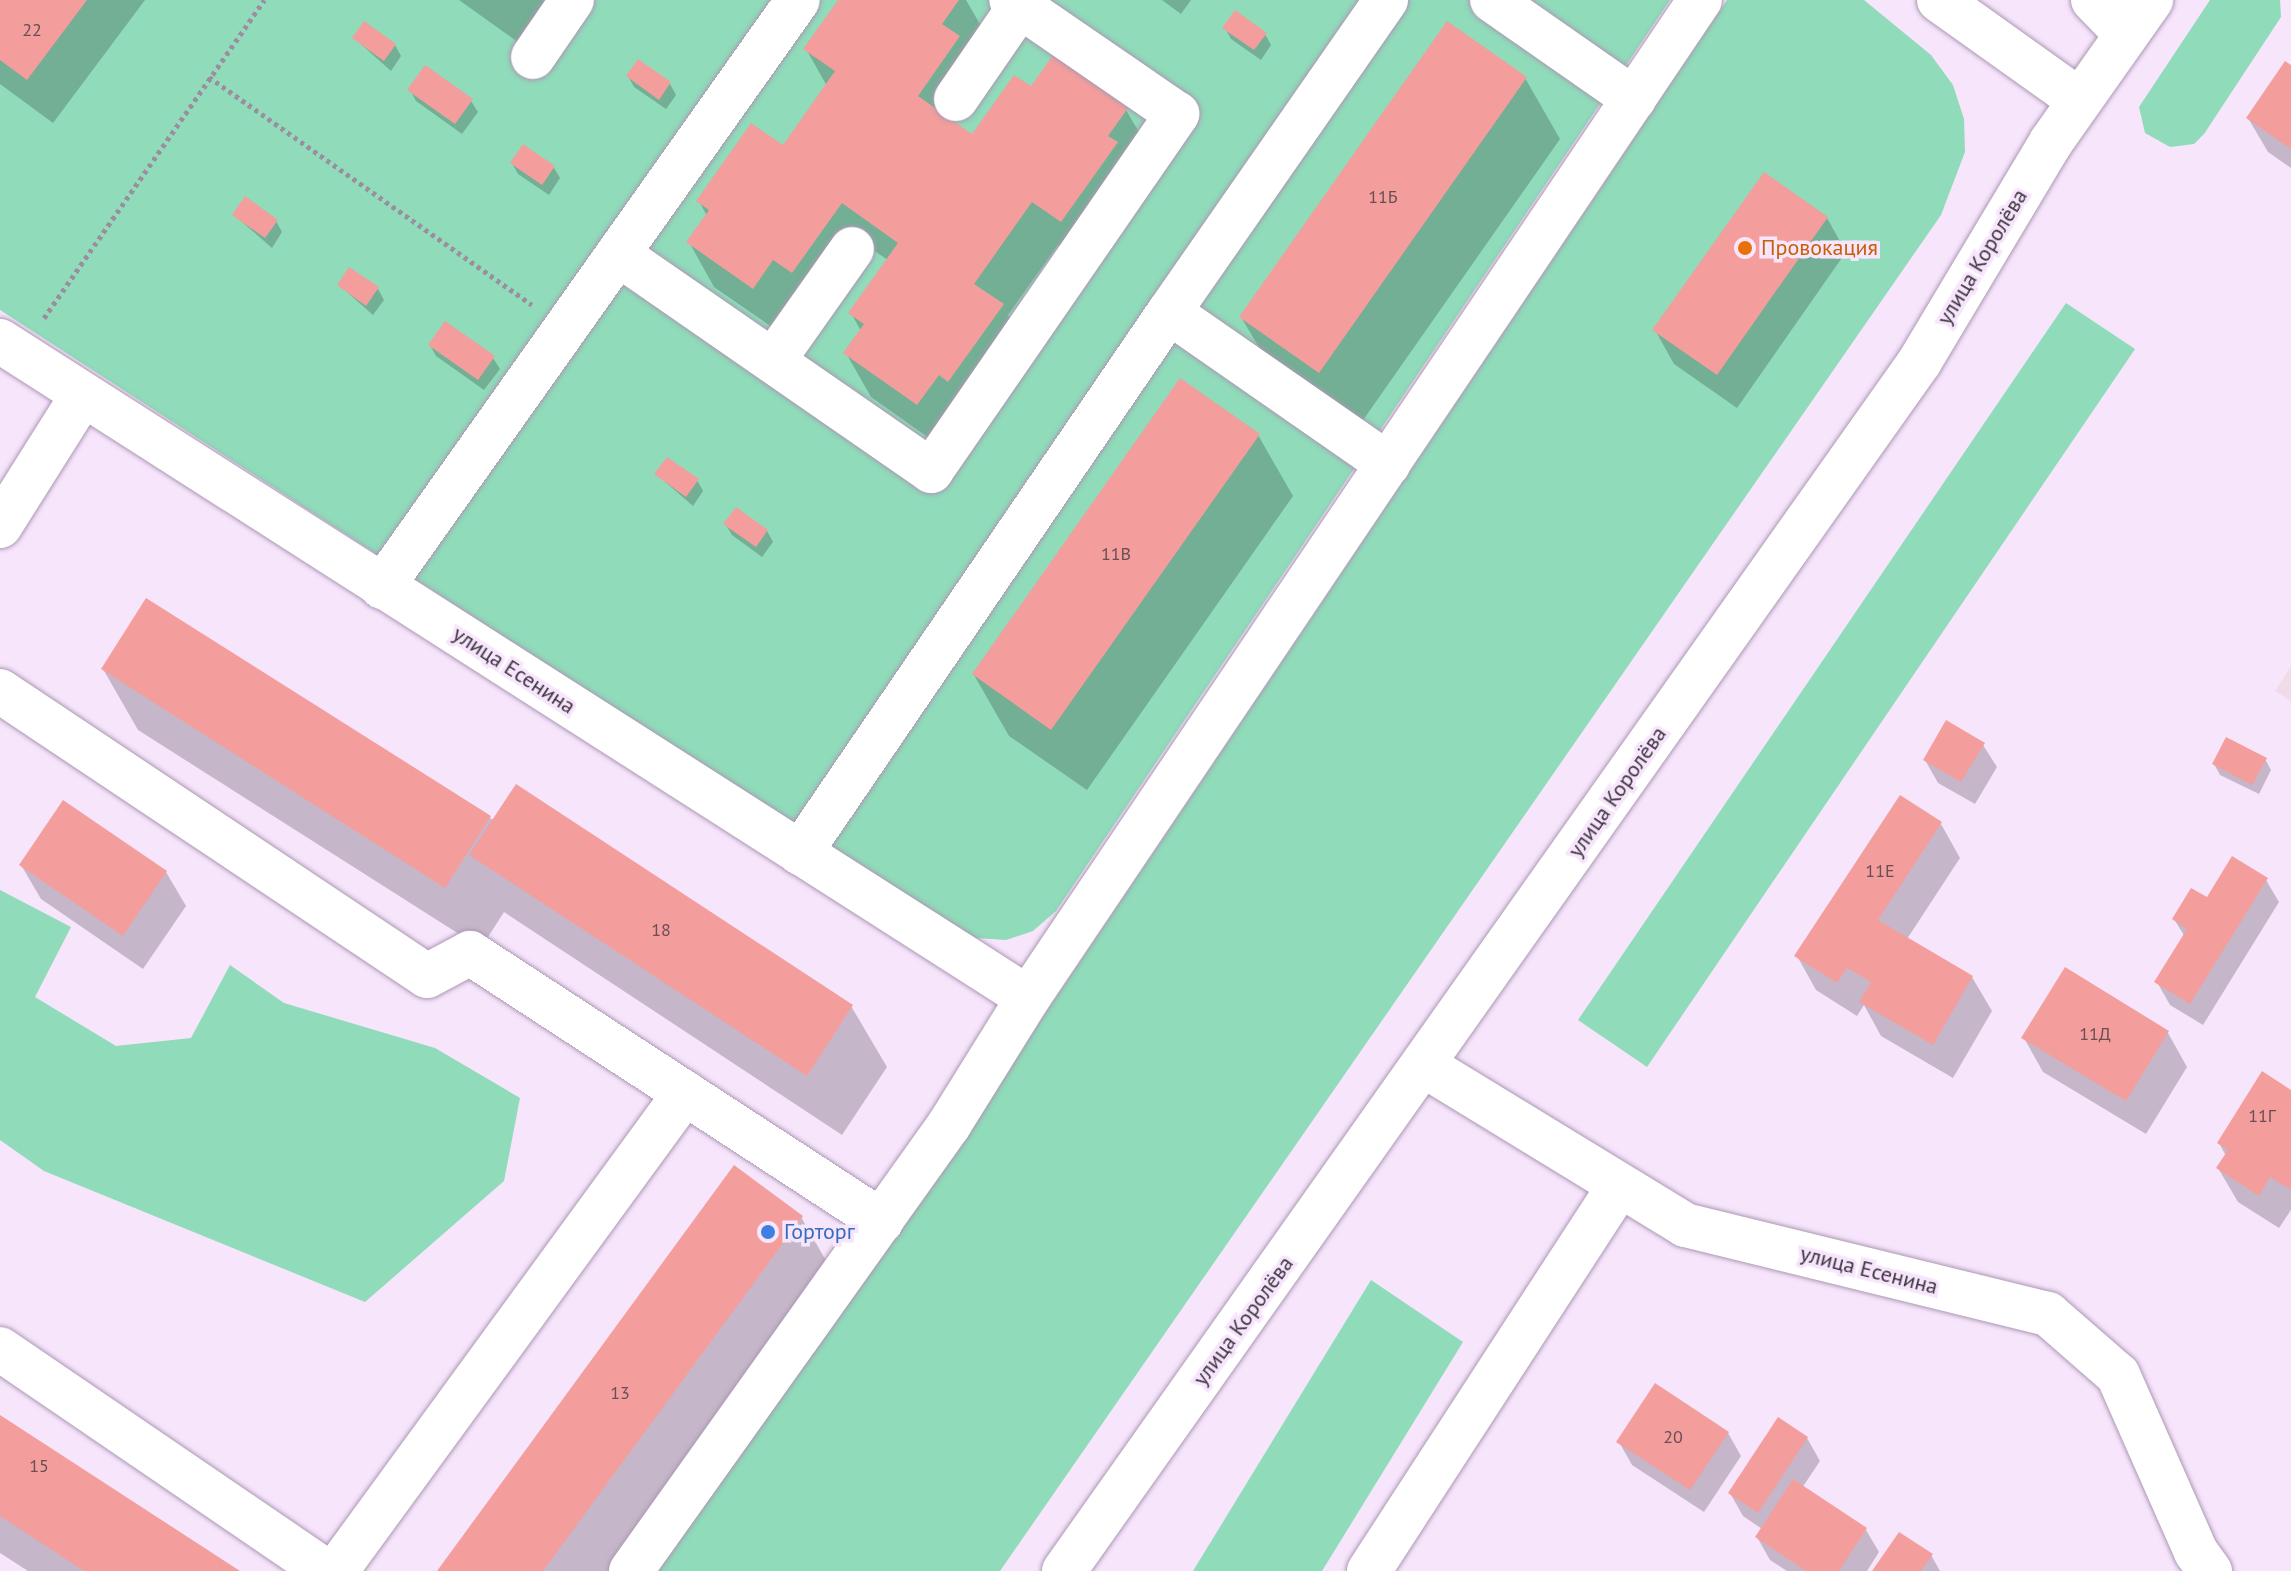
<!DOCTYPE html>
<meta charset="utf-8">
<style>
body{margin:0}
#map{position:relative;width:2291px;height:1571px;overflow:hidden;background:#f7e5fc;font-family:"PT Sans",sans-serif}
div>[style]{position:absolute}
.industrial>*{inset:0;background:#f2dbe8}
.green>*{inset:0;background:#8fdbba}
.shadow>*{inset:0;background:#0003}
.building>*{inset:0;background:#f39e9c}
.path>*{height:5px;margin-top:-2.5px;transform-origin:0;background:repeating-linear-gradient(90deg,#9b8e9f 0 4px,transparent 0 8px)}
.roads{filter:drop-shadow(0 0 2px #ac98b3) drop-shadow(0 0 2px #ac98b3)}
.minor>*{height:44px;margin:-22px;padding:0 22px;transform-origin:22px;border-radius:22px;background:#fff}
.major>*{height:44px;margin:-22px;padding:0 22px;transform-origin:22px;border-radius:22px;background:#fff}
.dots>*{width:22px;height:22px;translate:-50% -50%;box-sizing:border-box;border:4px solid #f7e5fc;border-radius:50%}
span{translate:-50% -50%;white-space:nowrap;text-align:center;line-height:1.15;-webkit-text-stroke:7px #f7e5fc;paint-order:stroke}
.number-label{font-size:18px;color:#6a4e56}
.number-label span{-webkit-text-stroke-width:0}
.food-label{font-size:22px;color:#c56008}
.left{translate:0 -50%;text-align:left}
.street-label{font-size:22px;color:#3c343f}
.shop-label{font-size:22px;color:#366cbe}
</style>
<div id="map">
<div class="industrial">
<div style="clip-path:polygon(2291px 666px,2291px 701px,2275px 691px)"></div>
</div>
<div class="green">
<div style="clip-path:polygon(0 0,1670px 0,1056px 911px,1033px 931px,1006px 940px,976px 938px,948px 925px,0 310px)"></div>
<div style="clip-path:polygon(1727px 0,1864px 0,1931px 55px,1953px 85px,1964px 119px,1965px 152px,1941px 215px,1000px 1571px,657px 1571px,900px 1229px)"></div>
<div style="clip-path:polygon(2210px 0,2280px 0,2281px 17px,2204px 134px,2194px 144px,2170px 147px,2145px 133px,2139px 107px)"></div>
<div style="clip-path:polygon(2066px 303px,2135px 349px,1647px 1067px,1578px 1020px)"></div>
<div style="clip-path:polygon(0 890px,71px 927px,35px 997px,116px 1046px,191px 1038px,230px 965px,284px 1003px,435px 1048px,520px 1098px,504px 1181px,365px 1302px,44px 1171px,0 1140px)"></div>
<div style="clip-path:polygon(1371px 1280px,1463px 1342px,1322px 1571px,1193px 1571px)"></div>
</div>
<div class="shadow">
<div style="clip-path:polygon(0 0,145px 0,53px 123px,0 84px)"></div>
<div style="clip-path:polygon(459px 0,588px 0,547px 63px)"></div>
<div style="clip-path:polygon(841px 0,966px 0,988px 38px,984px 82px,954px 124px,972px 137px,1031px 89px,1126px 110px,1152px 154px,1087px 265px,1058px 245px,1008px 315px,1028px 349px,943px 448px,871px 397px,846px 353px,861px 331px,851px 313px,888px 260px,867px 246px,779px 332px,714px 287px,689px 242px,707px 216px,699px 201px,783px 148px,827px 86px,806px 49px)"></div>
<div style="clip-path:polygon(1162px 0,1191px 0,1181px 14px)"></div>
<div style="clip-path:polygon(1225px 28px,1265px 34px,1271px 45px,1261px 60px,1231px 39px)"></div>
<div style="clip-path:polygon(354px 38px,395px 45px,401px 56px,391px 71px)"></div>
<div style="clip-path:polygon(2291px 68px,2291px 168px,2268px 152px,2248px 118px)"></div>
<div style="clip-path:polygon(628px 76px,670px 84px,676px 95px,666px 109px,634px 87px)"></div>
<div style="clip-path:polygon(1525px 78px,1560px 139px,1354px 433px,1277px 378px,1241px 317px)"></div>
<div style="clip-path:polygon(410px 90px,471px 101px,478px 112px,462px 134px,416px 101px)"></div>
<div style="clip-path:polygon(512px 163px,554px 168px,560px 178px,549px 195px,518px 174px)"></div>
<div style="clip-path:polygon(234px 215px,276px 221px,282px 232px,272px 248px)"></div>
<div style="clip-path:polygon(1827px 218px,1846px 252px,1737px 408px,1674px 364px,1655px 330px)"></div>
<div style="clip-path:polygon(350px 270px,378px 289px,384px 300px,373px 315px,339px 285px)"></div>
<div style="clip-path:polygon(430px 345px,493px 358px,500px 369px,484px 390px,436px 356px)"></div>
<div style="clip-path:polygon(1258px 435px,1293px 496px,1087px 790px,1009px 736px,974px 675px)"></div>
<div style="clip-path:polygon(656px 474px,697px 480px,703px 491px,693px 506px)"></div>
<div style="clip-path:polygon(726px 525px,767px 531px,773px 542px,762px 557px,732px 535px)"></div>
<div style="clip-path:polygon(103px 669px,490px 818px,851px 1006px,887px 1067px,842px 1135px,504px 912px,481px 948px,138px 730px)"></div>
<div style="clip-path:polygon(1983px 745px,1997px 767px,1975px 804px,1938px 783px,1925px 760px)"></div>
<div style="clip-path:polygon(2265px 759px,2271px 770px,2259px 794px,2220px 775px,2214px 764px)"></div>
<div style="clip-path:polygon(1941px 824px,1960px 858px,1907px 939px,1972px 977px,1992px 1011px,1953px 1078px,1881px 1036px,1864px 1005px,1857px 1016px,1816px 990px,1797px 956px)"></div>
<div style="clip-path:polygon(21px 865px,166px 872px,186px 906px,143px 969px,41px 899px)"></div>
<div style="clip-path:polygon(2266px 880px,2279px 902px,2203px 1025px,2170px 1005px,2157px 982px,2185px 937px,2174px 919px,2207px 900px)"></div>
<div style="clip-path:polygon(2168px 1033px,2187px 1067px,2146px 1134px,2043px 1072px,2024px 1038px)"></div>
<div style="clip-path:polygon(2291px 1092px,2291px 1210px,2279px 1228px,2238px 1202px,2218px 1168px,2226px 1156px,2219px 1143px)"></div>
<div style="clip-path:polygon(801px 1217px,836px 1278px,622px 1571px,439px 1571px)"></div>
<div style="clip-path:polygon(0 1418px,236px 1571px,28px 1571px,0 1553px)"></div>
<div style="clip-path:polygon(1728px 1433px,1741px 1456px,1704px 1512px,1632px 1465px,1619px 1442px)"></div>
<div style="clip-path:polygon(1807px 1438px,1820px 1461px,1802px 1488px,1866px 1530px,1879px 1552px,1867px 1571px,1787px 1571px,1770px 1560px,1757px 1537px,1762px 1529px,1743px 1516px,1730px 1493px)"></div>
<div style="clip-path:polygon(1931px 1555px,1940px 1571px,1875px 1571px)"></div>
</div>
<div class="building">
<div style="clip-path:polygon(0 0,87px 0,27px 80px,0 60px)"></div>
<div style="clip-path:polygon(838px 0,959px 0,942px 24px,960px 36px,918px 96px,972px 134px,1014px 75px,1031px 86px,1053px 55px,1128px 108px,1108px 136px,1118px 142px,1061px 222px,1032px 202px,974px 284px,1004px 304px,948px 382px,939px 375px,917px 405px,843px 353px,864px 324px,848px 313px,898px 243px,842px 203px,792px 273px,773px 260px,753px 289px,686px 242px,709px 210px,696px 201px,751px 123px,783px 145px,835px 71px,803px 49px)"></div>
<div style="clip-path:polygon(1235px 10px,1267px 33px,1254px 50px,1222px 28px)"></div>
<div style="clip-path:polygon(364px 21px,396px 44px,384px 61px,352px 38px)"></div>
<div style="clip-path:polygon(1447px 21px,1527px 77px,1319px 373px,1239px 317px)"></div>
<div style="clip-path:polygon(638px 59px,671px 82px,659px 100px,626px 76px)"></div>
<div style="clip-path:polygon(2285px 61px,2291px 65px,2291px 149px,2246px 118px)"></div>
<div style="clip-path:polygon(425px 65px,473px 99px,455px 124px,407px 90px)"></div>
<div style="clip-path:polygon(523px 144px,555px 166px,542px 185px,510px 163px)"></div>
<div style="clip-path:polygon(1764px 172px,1828px 217px,1717px 375px,1652px 330px)"></div>
<div style="clip-path:polygon(245px 196px,278px 220px,265px 238px,232px 215px)"></div>
<div style="clip-path:polygon(349px 267px,379px 287px,366px 306px,337px 285px)"></div>
<div style="clip-path:polygon(445px 321px,495px 356px,478px 380px,428px 345px)"></div>
<div style="clip-path:polygon(1180px 378px,1260px 434px,1051px 730px,972px 674px)"></div>
<div style="clip-path:polygon(667px 457px,699px 479px,686px 497px,654px 474px)"></div>
<div style="clip-path:polygon(736px 507px,768px 530px,756px 547px,723px 524px)"></div>
<div style="clip-path:polygon(146px 598px,491px 816px,445px 888px,101px 669px)"></div>
<div style="clip-path:polygon(1946px 720px,1985px 743px,1961px 782px,1923px 760px)"></div>
<div style="clip-path:polygon(2226px 737px,2267px 758px,2252px 785px,2212px 764px)"></div>
<div style="clip-path:polygon(516px 784px,853px 1005px,807px 1076px,469px 855px)"></div>
<div style="clip-path:polygon(1900px 795px,1942px 822px,1878px 920px,1973px 976px,1933px 1045px,1859px 1002px,1871px 982px,1847px 968px,1837px 983px,1794px 956px)"></div>
<div style="clip-path:polygon(63px 800px,167px 871px,123px 936px,19px 865px)"></div>
<div style="clip-path:polygon(2232px 856px,2268px 878px,2190px 1004px,2154px 982px,2187px 929px,2172px 919px,2191px 888px,2207px 897px)"></div>
<div style="clip-path:polygon(2065px 967px,2169px 1031px,2126px 1101px,2021px 1038px)"></div>
<div style="clip-path:polygon(2262px 1071px,2291px 1090px,2291px 1190px,2270px 1177px,2259px 1196px,2216px 1168px,2228px 1150px,2217px 1143px)"></div>
<div style="clip-path:polygon(734px 1165px,803px 1216px,543px 1571px,437px 1571px)"></div>
<div style="clip-path:polygon(1655px 1383px,1729px 1432px,1690px 1490px,1616px 1442px)"></div>
<div style="clip-path:polygon(0 1415px,240px 1571px,84px 1571px,0 1516px)"></div>
<div style="clip-path:polygon(1778px 1417px,1808px 1437px,1758px 1513px,1728px 1493px)"></div>
<div style="clip-path:polygon(1793px 1479px,1867px 1528px,1839px 1571px,1806px 1571px,1755px 1537px)"></div>
<div style="clip-path:polygon(1899px 1532px,1933px 1554px,1921px 1571px,1872px 1571px)"></div>
</div>
<div class="path">
<div style="left:209px;top:77px;width:395px;rotate:35.2deg"></div>
<div style="left:44px;top:318px;width:387px;rotate:-55.3deg"></div>
</div>
<div class="roads">
<div class="minor">
<div style="left:1386px;top:0;width:380px;rotate:124.8deg"></div>
<div style="left:1169px;top:312px;width:267px;rotate:34.8deg"></div>
<div style="left:1492px;top:0;width:173px;rotate:34.9deg"></div>
<div style="left:1939px;top:0;width:172px;rotate:35.5deg"></div>
<div style="left:2093px;top:0;width:47px;rotate:45.9deg"></div>
<div style="left:533px;top:57px;width:69px;rotate:-55.6deg"></div>
<div style="left:956px;top:99px;width:113px;rotate:-55.5deg"></div>
<div style="left:618px;top:254px;width:381px;rotate:34.7deg"></div>
<div style="left:931px;top:471px;width:434px;rotate:-55.4deg"></div>
<div style="left:1177px;top:114px;width:201px;rotate:-145.5deg"></div>
<div style="left:0;top:341px;width:1220px;rotate:32.58deg"></div>
<div style="left:773px;top:361px;width:137px;rotate:-54.8deg"></div>
<div style="left:0;top:526px;width:154px;rotate:-57.8deg"></div>
<div style="left:382px;top:587px;width:719px;rotate:-54.68deg"></div>
<div style="left:0;top:691px;width:513px;rotate:33.72deg"></div>
<div style="left:427px;top:976px;width:49px;rotate:-28.1deg"></div>
<div style="left:470px;top:953px;width:491px;rotate:33.1deg"></div>
<div style="left:800px;top:853px;width:655px;rotate:-55.7deg"></div>
<div style="left:1425px;top:1066px;width:305px;rotate:31.4deg"></div>
<div style="left:1685px;top:1225px;width:374px;rotate:13.8deg"></div>
<div style="left:2048px;top:1314px;width:93px;rotate:41.1deg"></div>
<div style="left:2118px;top:1375px;width:193px;rotate:66.2deg"></div>
<div style="left:2196px;top:1552px;width:24px;rotate:54deg"></div>
<div style="left:0;top:1349px;width:394px;rotate:34.3deg"></div>
<div style="left:336px;top:1571px;width:592px;rotate:-53.87deg"></div>
<div style="left:631px;top:1571px;width:548px;rotate:-54.51deg"></div>
<div style="left:949px;top:1125px;width:150px;rotate:-58.1deg"></div>
<div style="left:1028px;top:998px;width:1203px;rotate:-56.05deg"></div>
<div style="left:1369px;top:1571px;width:457px;rotate:-57deg"></div>
</div>
<div class="major">
<div style="left:1064px;top:1571px;width:1482px;rotate:-54.72deg"></div>
<div style="left:1920px;top:361px;width:255px;rotate:-59.1deg"></div>
<div style="left:2051px;top:142px;width:174px;rotate:-54.8deg"></div>
</div>
</div>
<div class="dots">
<div style="left:1745px;top:248px;background:#e8710a"></div>
<div style="left:768px;top:1232px;background:#3f7fe0"></div>
</div>
<div class="number-label">
<span style="left:32px;top:30px">22</span>
<span style="left:1383px;top:197px">11Б</span>
<span style="left:1116px;top:554px">11В</span>
<span style="left:1880px;top:871px">11Е</span>
<span style="left:661px;top:930px">18</span>
<span style="left:2095px;top:1034px">11Д</span>
<span style="left:2262px;top:1116px">11Г</span>
<span style="left:620px;top:1393px">13</span>
<span style="left:1673px;top:1437px">20</span>
<span style="left:39px;top:1466px">15</span>
</div>
<div class="food-label">
<span class="left" style="left:1761px;top:248px">Провокация</span>
</div>
<div class="street-label">
<span style="left:1982px;top:257px;rotate:-59deg">улица Королёва</span>
<span style="left:514px;top:670px;rotate:33deg">улица Есенина</span>
<span style="left:1617px;top:792px;rotate:-55deg">улица Королёва</span>
<span style="left:1869px;top:1270px;rotate:14deg">улица Есенина</span>
<span style="left:1243px;top:1321px;rotate:-54deg">улица Королёва</span>
</div>
<div class="shop-label">
<span class="left" style="left:784px;top:1232px">Горторг</span>
</div>
</div>
